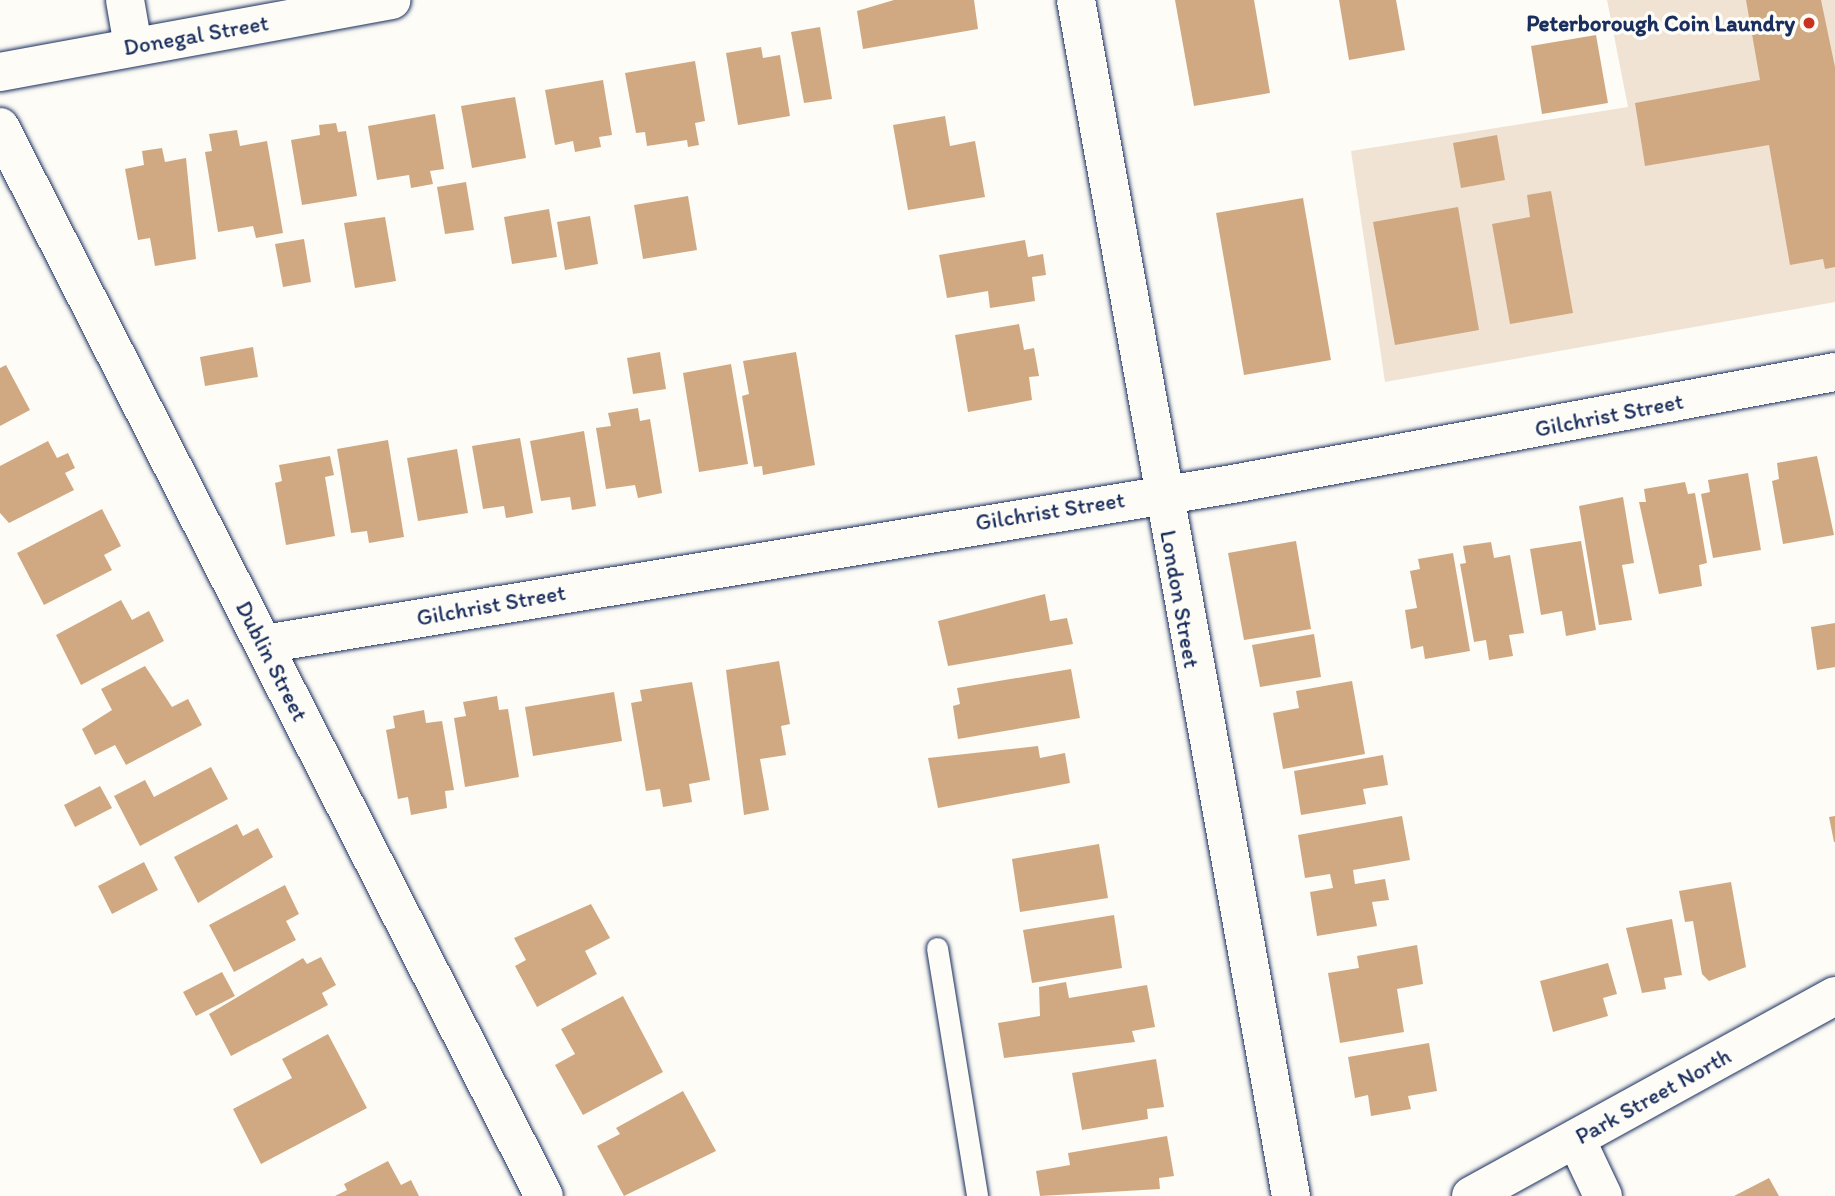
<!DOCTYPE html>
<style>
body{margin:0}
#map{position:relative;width:1835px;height:1196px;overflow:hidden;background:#fdfcf7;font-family:Itim,sans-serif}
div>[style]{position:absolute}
.built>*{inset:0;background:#f0e3d4}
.building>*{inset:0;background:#d0a982}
.roads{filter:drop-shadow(0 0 2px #1b2f5e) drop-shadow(0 0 2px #1b2f5e)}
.service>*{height:21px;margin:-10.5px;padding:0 10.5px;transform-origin:10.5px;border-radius:10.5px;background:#fdfcf7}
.minor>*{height:38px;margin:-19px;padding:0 19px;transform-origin:19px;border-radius:19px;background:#fdfcf7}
.tertiary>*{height:38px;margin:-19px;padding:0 19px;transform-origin:19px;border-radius:19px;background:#fdfcf7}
.dots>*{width:19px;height:19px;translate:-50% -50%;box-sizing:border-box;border:4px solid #fdfcf7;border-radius:50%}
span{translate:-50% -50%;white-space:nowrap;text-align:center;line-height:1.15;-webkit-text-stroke:7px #fdfcf7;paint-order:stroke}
.poi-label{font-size:23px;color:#1b2f5e;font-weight:700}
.right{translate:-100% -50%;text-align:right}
.street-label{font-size:23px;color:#1b2f5e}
</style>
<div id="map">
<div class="built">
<div style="clip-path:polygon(1607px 0,1835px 0,1835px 302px,1385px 382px,1351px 151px,1628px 107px)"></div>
</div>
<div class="building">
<div style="clip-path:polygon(894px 0,974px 0,978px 29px,863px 49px,857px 11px)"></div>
<div style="clip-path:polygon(1175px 0,1254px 0,1270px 93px,1194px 106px)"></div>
<div style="clip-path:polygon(1339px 0,1396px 0,1405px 50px,1349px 60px)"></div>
<div style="clip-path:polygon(1746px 0,1821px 0,1835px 67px,1835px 267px,1825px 269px,1823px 259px,1790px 265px,1769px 145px,1645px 166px,1635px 103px,1760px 80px)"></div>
<div style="clip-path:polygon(820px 27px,832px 99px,804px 103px,791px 32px)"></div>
<div style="clip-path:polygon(1596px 35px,1608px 103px,1542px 114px,1531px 46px)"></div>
<div style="clip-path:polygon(761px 47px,763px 58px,780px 55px,790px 116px,738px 125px,726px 53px)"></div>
<div style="clip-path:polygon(695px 61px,705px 121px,695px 123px,699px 145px,688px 147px,687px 140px,647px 146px,645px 132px,636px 133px,625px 73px)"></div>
<div style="clip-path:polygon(603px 80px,612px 135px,599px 137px,601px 147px,575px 152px,573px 141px,555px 145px,545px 90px)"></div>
<div style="clip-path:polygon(515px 97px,526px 158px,472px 168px,461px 106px)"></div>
<div style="clip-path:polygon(435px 114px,444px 169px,430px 171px,433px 184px,411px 188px,409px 175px,377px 180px,368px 126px)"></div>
<div style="clip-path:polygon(945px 116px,950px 146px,975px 141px,985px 197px,908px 210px,893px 125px)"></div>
<div style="clip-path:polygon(336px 123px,338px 132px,346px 131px,357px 196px,302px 205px,291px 140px,320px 135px,319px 125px)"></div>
<div style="clip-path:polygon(237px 130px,240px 146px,267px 141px,283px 233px,256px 238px,253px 226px,218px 232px,205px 152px,212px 151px,209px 134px)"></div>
<div style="clip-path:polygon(1497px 135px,1505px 180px,1461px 188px,1453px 143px)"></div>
<div style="clip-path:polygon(162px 148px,165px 162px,186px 158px,196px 259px,155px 266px,150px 238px,138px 240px,125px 169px,144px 165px,142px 151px)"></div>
<div style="clip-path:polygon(466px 182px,474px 230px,445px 234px,437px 187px)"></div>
<div style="clip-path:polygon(1551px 191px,1573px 313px,1510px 324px,1492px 224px,1530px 217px,1527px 195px)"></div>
<div style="clip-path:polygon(688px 196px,697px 250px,643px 259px,634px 205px)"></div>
<div style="clip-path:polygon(1303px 198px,1331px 360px,1244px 375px,1216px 213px)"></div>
<div style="clip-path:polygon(1458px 207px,1479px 330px,1395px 345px,1373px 222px)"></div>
<div style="clip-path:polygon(549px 209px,557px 257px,512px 264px,504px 217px)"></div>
<div style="clip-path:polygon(590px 216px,598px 264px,565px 270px,557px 222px)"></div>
<div style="clip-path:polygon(385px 217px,396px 281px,355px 288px,344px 223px)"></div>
<div style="clip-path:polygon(304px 239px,311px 282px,283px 287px,275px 244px)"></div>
<div style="clip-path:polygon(1025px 240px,1028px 257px,1043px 254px,1046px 275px,1032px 277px,1035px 301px,990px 308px,988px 291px,947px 298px,939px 255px)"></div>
<div style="clip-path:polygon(1019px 324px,1024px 350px,1034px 348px,1039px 376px,1029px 377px,1032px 400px,968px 412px,955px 335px)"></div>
<div style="clip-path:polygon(253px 347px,258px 377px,205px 386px,200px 357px)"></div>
<div style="clip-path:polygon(660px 352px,666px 389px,633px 394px,627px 358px)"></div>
<div style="clip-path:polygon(796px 352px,815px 465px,763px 475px,762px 466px,754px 467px,742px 396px,749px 394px,743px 361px)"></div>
<div style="clip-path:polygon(731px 364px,748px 464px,699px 472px,683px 373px)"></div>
<div style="clip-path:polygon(6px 365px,30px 410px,0 426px,0 368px)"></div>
<div style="clip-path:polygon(638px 408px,640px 421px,650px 419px,662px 493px,638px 498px,635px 485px,606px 489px,596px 428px,611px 426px,608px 413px)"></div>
<div style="clip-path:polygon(584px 431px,596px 506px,572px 510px,570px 497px,541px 501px,530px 441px)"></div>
<div style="clip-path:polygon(520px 438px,533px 513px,506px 518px,504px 506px,483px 509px,472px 446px)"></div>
<div style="clip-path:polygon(388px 440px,404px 537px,369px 543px,367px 531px,351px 533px,337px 449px)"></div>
<div style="clip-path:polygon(48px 441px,57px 458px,68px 453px,75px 468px,65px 473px,74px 490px,9px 523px,0 513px,0 466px)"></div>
<div style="clip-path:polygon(457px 449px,468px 513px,418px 521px,407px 458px)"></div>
<div style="clip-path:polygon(330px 456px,334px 475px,325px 477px,335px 536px,286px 545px,275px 483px,282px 481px,279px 465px)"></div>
<div style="clip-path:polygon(1817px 456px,1834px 535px,1783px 544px,1772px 481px,1779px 479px,1777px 463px)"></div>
<div style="clip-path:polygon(1748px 473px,1761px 550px,1713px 558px,1701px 494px,1710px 492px,1708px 480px)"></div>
<div style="clip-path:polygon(1685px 482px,1688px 494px,1695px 493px,1707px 563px,1699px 565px,1702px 586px,1659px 594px,1639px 502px,1646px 502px,1644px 489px)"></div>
<div style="clip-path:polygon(1623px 497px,1634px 563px,1622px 565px,1632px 620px,1599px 625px,1579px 506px)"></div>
<div style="clip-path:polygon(102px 509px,121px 546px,104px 555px,112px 570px,44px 605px,17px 553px)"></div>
<div style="clip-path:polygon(1296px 541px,1311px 629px,1244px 640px,1228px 553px)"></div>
<div style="clip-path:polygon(1581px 541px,1596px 630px,1566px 636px,1562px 611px,1541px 615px,1530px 549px)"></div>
<div style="clip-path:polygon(1491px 542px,1494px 558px,1510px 555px,1524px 633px,1509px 635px,1513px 656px,1489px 660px,1486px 640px,1474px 642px,1460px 564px,1466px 563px,1463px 546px)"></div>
<div style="clip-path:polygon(1453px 553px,1470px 651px,1425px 659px,1423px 646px,1411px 649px,1405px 610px,1417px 608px,1410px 571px,1420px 569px,1418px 559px)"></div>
<div style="clip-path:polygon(1045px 594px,1050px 621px,1067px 618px,1073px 644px,948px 666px,938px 621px)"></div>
<div style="clip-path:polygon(121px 600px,132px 620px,149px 611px,164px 641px,81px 685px,56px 635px)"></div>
<div style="clip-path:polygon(1835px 623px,1835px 667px,1817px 670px,1811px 627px)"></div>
<div style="clip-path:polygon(1314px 634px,1321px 677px,1260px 687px,1252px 645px)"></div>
<div style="clip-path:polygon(779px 661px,790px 724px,781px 726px,786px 755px,760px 759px,769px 810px,744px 815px,726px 670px)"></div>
<div style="clip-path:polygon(145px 666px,172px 707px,188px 699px,202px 725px,126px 765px,115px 745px,95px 755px,82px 729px,112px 710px,101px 689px)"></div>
<div style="clip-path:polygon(1071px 669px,1080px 718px,958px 739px,953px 706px,960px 704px,957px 688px)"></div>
<div style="clip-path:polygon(1352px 681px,1365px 754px,1283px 769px,1273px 713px,1299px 708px,1296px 691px)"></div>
<div style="clip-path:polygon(692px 682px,710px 780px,689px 784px,692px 802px,663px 807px,660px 789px,646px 791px,631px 703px,642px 701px,640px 690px)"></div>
<div style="clip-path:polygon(614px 692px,622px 741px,533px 756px,525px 707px)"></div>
<div style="clip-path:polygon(497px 696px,499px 710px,508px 709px,519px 777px,465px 787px,454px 718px,466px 716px,463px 702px)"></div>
<div style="clip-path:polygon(424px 710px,426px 723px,442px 721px,454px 790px,445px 791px,447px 808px,411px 815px,408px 797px,398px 799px,386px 730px,395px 728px,393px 716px)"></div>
<div style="clip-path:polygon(1038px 746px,1040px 758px,1065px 753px,1070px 783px,938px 808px,928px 758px)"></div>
<div style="clip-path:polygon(1383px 755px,1388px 785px,1363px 789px,1366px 804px,1301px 815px,1294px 771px)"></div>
<div style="clip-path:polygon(211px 767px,228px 799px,140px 846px,114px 796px,145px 780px,154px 797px)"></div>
<div style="clip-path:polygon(100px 786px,112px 808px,75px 827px,64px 805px)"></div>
<div style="clip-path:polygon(1402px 816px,1410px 860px,1353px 870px,1355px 884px,1385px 879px,1389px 900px,1372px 902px,1377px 926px,1317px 936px,1310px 892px,1333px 888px,1330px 874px,1305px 878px,1298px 835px)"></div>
<div style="clip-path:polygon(1835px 816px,1835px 842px,1834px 842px,1829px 817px)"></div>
<div style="clip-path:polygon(237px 824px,243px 836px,258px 828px,273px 857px,198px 903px,174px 857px)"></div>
<div style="clip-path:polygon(1099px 844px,1108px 898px,1020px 912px,1012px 859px)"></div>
<div style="clip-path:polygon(144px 862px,158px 890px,112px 914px,98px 886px)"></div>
<div style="clip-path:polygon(1731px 882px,1746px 967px,1709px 981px,1702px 974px,1693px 921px,1685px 922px,1679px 891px)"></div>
<div style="clip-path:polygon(285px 885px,299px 914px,286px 921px,296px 940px,234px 972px,209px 925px)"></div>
<div style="clip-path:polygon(591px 904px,610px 938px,585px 951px,597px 974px,537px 1007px,515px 966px,526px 960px,514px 938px)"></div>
<div style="clip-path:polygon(1114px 915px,1122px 968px,1032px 983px,1023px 930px)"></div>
<div style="clip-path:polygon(1672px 919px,1682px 975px,1664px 978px,1666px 989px,1642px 993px,1626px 928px)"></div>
<div style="clip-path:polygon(1417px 945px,1423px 984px,1397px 989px,1404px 1032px,1340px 1043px,1328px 973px,1359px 968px,1357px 956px)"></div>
<div style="clip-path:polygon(321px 957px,336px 985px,322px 993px,328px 1005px,231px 1056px,209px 1014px,303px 958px,307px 964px)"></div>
<div style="clip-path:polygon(1608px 963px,1617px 994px,1603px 998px,1608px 1016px,1553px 1032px,1540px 981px)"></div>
<div style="clip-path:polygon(222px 972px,235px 996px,196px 1016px,183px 992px)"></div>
<div style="clip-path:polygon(1066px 982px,1069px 998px,1147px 985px,1155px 1027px,1132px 1031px,1135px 1042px,1004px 1058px,998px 1023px,1040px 1016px,1039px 987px)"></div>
<div style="clip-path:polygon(623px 996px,663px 1072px,583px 1115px,555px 1065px,575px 1054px,561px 1029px)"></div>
<div style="clip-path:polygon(328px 1034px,367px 1108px,261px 1164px,233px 1109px,292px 1078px,282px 1059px)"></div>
<div style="clip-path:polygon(1429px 1043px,1437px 1091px,1408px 1096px,1411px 1109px,1371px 1116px,1368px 1095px,1355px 1098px,1348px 1057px)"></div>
<div style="clip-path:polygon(1156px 1059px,1164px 1107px,1147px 1109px,1148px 1119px,1082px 1130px,1072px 1073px)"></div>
<div style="clip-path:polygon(683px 1091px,716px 1151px,624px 1196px,597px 1146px,620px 1134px,616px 1128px)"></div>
<div style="clip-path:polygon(1167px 1136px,1174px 1176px,1159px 1178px,1160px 1189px,1040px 1196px,1036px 1171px,1070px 1165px,1068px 1153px)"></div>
<div style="clip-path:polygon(388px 1161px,401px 1185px,411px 1180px,419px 1196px,335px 1196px,347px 1190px,344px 1184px)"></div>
<div style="clip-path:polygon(1769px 1178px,1779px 1196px,1734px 1196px)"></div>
</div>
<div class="roads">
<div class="service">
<div style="left:937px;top:948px;width:251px;rotate:80.8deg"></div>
</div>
<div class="minor">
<div style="left:125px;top:0;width:47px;rotate:80.1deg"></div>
<div style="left:1076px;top:0;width:1215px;rotate:79.81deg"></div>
<div style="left:0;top:72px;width:398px;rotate:-10.4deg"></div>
<div style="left:0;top:127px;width:1199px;rotate:63.03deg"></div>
<div style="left:264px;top:644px;width:976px;rotate:-9.38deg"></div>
<div style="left:1227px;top:485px;width:618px;rotate:-10.53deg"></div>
<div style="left:1576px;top:1139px;width:63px;rotate:64.7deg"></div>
</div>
<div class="tertiary">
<div style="left:1471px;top:1196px;width:415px;rotate:-28.8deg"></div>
</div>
</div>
<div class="dots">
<div style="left:1809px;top:23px;background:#c8321e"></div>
</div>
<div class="poi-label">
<span class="right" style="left:1795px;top:23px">Peterborough Coin Laundry</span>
</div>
<div class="street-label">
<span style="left:196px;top:35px;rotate:-10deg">Donegal Street</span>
<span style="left:1609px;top:415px;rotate:-11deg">Gilchrist Street</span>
<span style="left:1050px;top:511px;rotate:-9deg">Gilchrist Street</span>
<span style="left:1180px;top:599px;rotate:80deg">London Street</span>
<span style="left:491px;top:605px;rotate:-10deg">Gilchrist Street</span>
<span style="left:272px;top:661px;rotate:63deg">Dublin Street</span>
<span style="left:1653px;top:1096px;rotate:-29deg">Park Street North</span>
</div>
</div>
